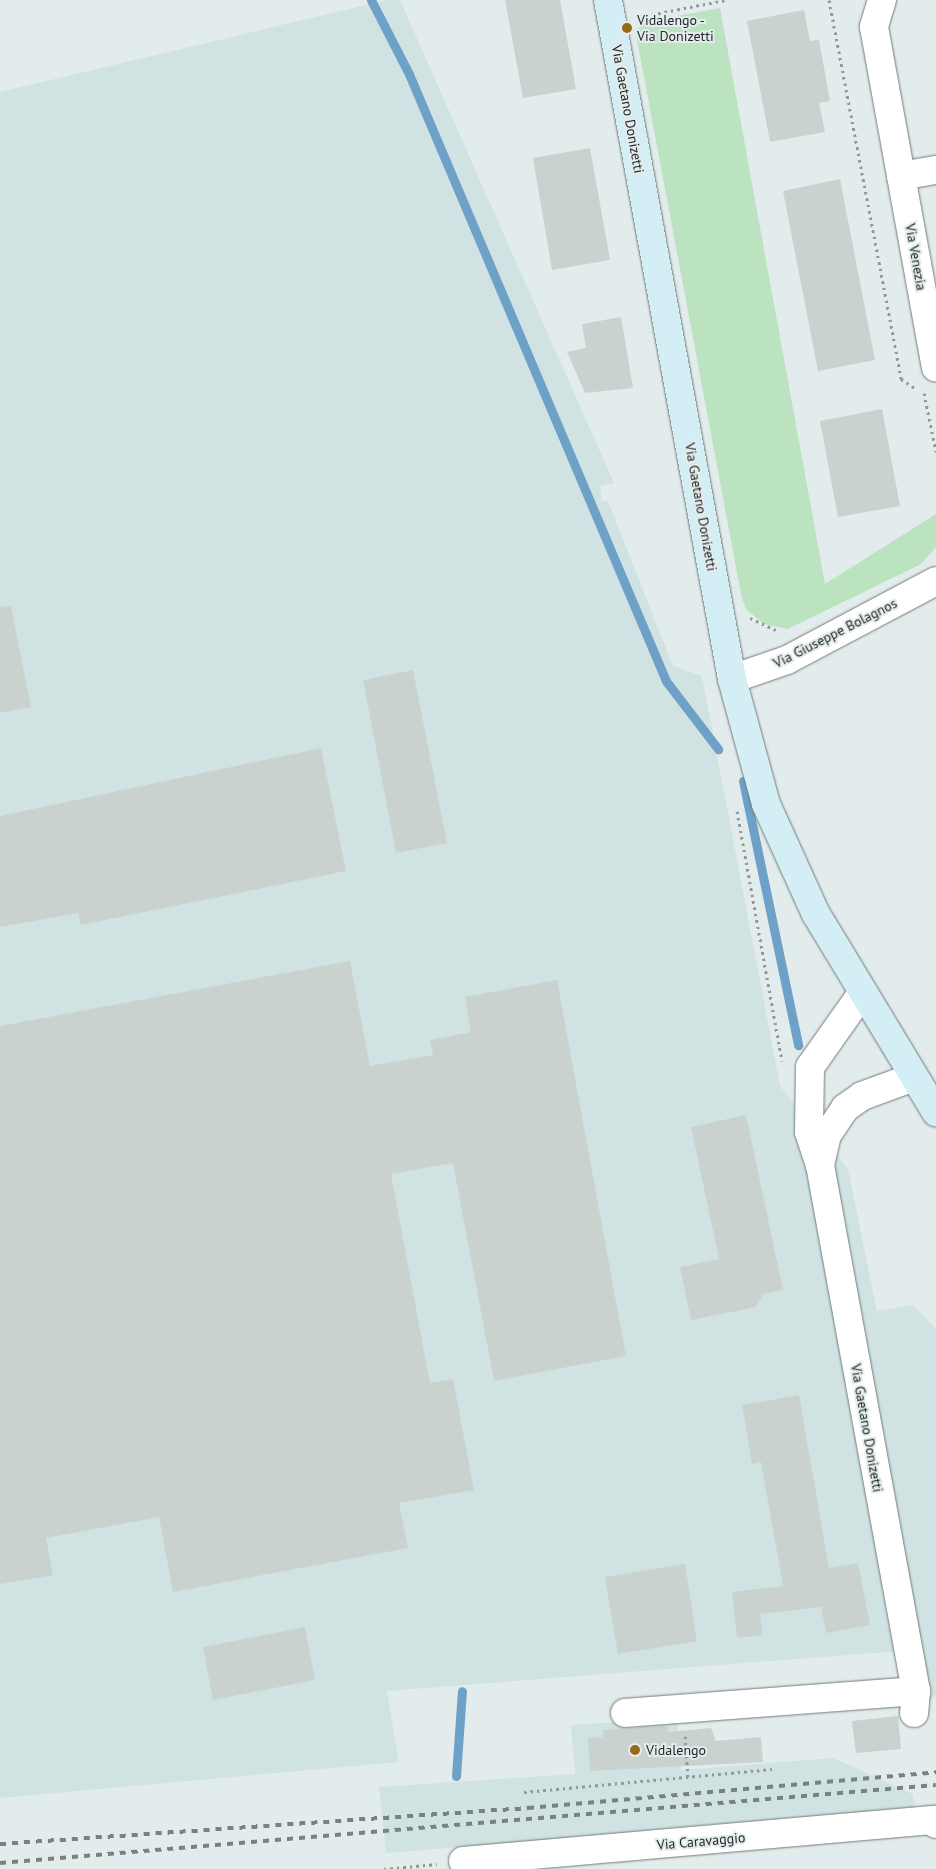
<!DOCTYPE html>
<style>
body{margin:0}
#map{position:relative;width:936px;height:1869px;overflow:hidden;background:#e3ecec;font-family:"PT Sans",sans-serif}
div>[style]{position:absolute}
.built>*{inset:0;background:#d0e3e2}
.green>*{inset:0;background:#bbe3bf}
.stream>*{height:9px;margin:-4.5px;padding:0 4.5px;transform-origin:4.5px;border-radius:4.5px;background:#6da1c7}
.building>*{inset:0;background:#cad2cf}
.path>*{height:3px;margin-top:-1.5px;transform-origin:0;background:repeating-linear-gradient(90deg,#929898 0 2.5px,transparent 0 6.5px)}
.roads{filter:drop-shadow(0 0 1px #727a79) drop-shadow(0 0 1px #727a79)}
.minor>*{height:28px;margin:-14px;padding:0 14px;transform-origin:14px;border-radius:14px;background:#fff}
.secondary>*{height:28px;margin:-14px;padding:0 14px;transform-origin:14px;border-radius:14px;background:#d3eef5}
.rail>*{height:4px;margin-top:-2px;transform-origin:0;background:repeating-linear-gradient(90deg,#7b8181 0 6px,transparent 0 12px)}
.dots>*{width:14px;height:14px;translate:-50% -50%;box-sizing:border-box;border:2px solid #e3ecec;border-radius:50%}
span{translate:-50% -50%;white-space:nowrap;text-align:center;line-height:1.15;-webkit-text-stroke:4px #e3ecec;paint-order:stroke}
.poi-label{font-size:14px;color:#242727}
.left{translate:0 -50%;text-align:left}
.street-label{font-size:14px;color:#242727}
</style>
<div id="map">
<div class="built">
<div style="clip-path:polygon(387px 0,400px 0,614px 483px,600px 486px,602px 501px,608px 501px,673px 666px,702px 676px,780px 1086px,848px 1169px,877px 1311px,913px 1305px,936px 1329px,936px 1696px,926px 1702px,900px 1651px,387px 1691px,399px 1762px,0 1798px,0 92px)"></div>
<div style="clip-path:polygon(677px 1718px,681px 1770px,833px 1758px,913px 1794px,915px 1811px,386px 1853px,379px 1787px,575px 1774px,571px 1725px)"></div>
</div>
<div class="green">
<div style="clip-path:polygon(720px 8px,825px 584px,936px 514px,936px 547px,921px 564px,788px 629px,764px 624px,747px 610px,742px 599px,635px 29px,640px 28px,639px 23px)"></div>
</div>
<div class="stream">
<div style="left:371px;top:0;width:83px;rotate:62.8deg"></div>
<div style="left:409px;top:74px;width:659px;rotate:67.05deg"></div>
<div style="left:666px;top:681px;width:86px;rotate:52.6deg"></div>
<div style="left:743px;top:781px;width:270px;rotate:78.2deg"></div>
<div style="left:456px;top:1776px;width:85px;rotate:-86deg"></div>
</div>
<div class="building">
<div style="clip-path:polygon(505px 0,560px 0,576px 89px,523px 98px)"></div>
<div style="clip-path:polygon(804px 10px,810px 41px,819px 40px,830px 101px,819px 103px,825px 132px,770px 142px,747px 21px)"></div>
<div style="clip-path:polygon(590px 148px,610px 260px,552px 270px,533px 158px)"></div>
<div style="clip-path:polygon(840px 179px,875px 360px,818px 371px,783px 191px)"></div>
<div style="clip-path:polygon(621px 317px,633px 388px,585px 393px,567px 352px,586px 348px,582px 324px)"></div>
<div style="clip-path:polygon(882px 409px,900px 506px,838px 517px,820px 421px)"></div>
<div style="clip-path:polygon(11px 606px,31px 707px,0 713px,0 607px)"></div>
<div style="clip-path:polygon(413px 670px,447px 843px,396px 853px,363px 680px)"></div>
<div style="clip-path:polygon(321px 748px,346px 871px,81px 925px,78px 913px,0 927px,0 816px)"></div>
<div style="clip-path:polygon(350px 961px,370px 1066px,433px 1055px,430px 1040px,471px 1032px,465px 997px,557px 980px,626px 1356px,494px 1381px,453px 1163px,391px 1174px,430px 1383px,453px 1379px,474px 1490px,399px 1503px,408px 1548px,173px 1592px,159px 1517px,46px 1538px,53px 1575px,0 1584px,0 1026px)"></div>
<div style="clip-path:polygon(746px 1115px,783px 1290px,763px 1294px,756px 1307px,691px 1320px,680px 1267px,719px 1259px,691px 1127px)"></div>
<div style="clip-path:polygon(799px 1395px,829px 1568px,858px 1563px,870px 1625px,826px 1633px,821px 1607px,760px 1614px,763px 1635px,737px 1638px,732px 1592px,783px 1586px,761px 1462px,752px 1464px,742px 1405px)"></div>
<div style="clip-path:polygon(685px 1564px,697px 1641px,618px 1654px,605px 1577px)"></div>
<div style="clip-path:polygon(305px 1627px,315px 1680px,213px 1700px,203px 1647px)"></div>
<div style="clip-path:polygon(898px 1716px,901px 1749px,856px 1753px,852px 1721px)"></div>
<div style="clip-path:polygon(667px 1726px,668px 1732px,711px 1728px,716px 1741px,761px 1737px,763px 1762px,590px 1771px,588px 1738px,603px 1737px,603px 1730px)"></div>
</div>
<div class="path">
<div style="left:829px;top:0;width:386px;rotate:79.2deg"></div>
<div style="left:901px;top:379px;width:17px;rotate:33deg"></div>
<div style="left:639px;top:17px;width:89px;rotate:-11.1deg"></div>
<div style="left:924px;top:393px;width:60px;rotate:78.5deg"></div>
<div style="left:750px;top:618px;width:31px;rotate:25deg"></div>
<div style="left:737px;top:811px;width:254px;rotate:79.8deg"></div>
<div style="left:685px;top:1736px;width:41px;rotate:85.8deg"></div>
<div style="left:524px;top:1792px;width:249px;rotate:-5.3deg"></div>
<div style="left:384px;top:1869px;width:53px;rotate:-5.4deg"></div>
</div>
<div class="roads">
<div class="minor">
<div style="left:882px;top:0;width:28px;rotate:107deg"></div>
<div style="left:874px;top:27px;width:346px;rotate:79.7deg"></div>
<div style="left:901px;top:176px;width:36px;rotate:-10deg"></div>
<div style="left:732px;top:679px;width:58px;rotate:-19.1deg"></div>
<div style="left:787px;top:660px;width:169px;rotate:-27.9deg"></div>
<div style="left:863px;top:992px;width:92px;rotate:125.2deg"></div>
<div style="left:810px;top:1067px;width:65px;rotate:90.9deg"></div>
<div style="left:809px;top:1132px;width:35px;rotate:72deg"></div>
<div style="left:820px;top:1165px;width:535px;rotate:79.66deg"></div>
<div style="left:916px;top:1691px;width:22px;rotate:95deg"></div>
<div style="left:820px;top:1165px;width:31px;rotate:-77deg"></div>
<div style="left:827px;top:1135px;width:32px;rotate:-56deg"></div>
<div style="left:845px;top:1108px;width:21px;rotate:-35deg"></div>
<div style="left:862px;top:1096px;width:55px;rotate:-20.1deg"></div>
<div style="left:625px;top:1713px;width:292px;rotate:-4.3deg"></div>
<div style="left:463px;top:1861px;width:474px;rotate:-5deg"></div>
<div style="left:935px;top:1820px;width:4px;rotate:76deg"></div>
</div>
<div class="secondary">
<div style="left:608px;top:0;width:690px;rotate:79.65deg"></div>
<div style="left:732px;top:679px;width:130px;rotate:74.8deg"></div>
<div style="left:766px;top:804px;width:121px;rotate:65.6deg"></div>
<div style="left:816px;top:914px;width:232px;rotate:58.8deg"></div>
</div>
</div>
<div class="rail">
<div style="left:0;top:1844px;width:529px;rotate:-3.9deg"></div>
<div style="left:528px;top:1808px;width:410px;rotate:-5deg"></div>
<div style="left:0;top:1863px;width:939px;rotate:-4.76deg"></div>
</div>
<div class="dots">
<div style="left:627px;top:28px;background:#966917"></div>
<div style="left:635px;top:1750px;background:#966917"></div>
</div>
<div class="poi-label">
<span class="left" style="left:637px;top:28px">Vidalengo -<br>Via Donizetti</span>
<span class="left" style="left:646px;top:1750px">Vidalengo</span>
</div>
<div class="street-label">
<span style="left:628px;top:109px;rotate:80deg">Via Gaetano Donizetti</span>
<span style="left:916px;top:257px;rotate:80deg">Via Venezia</span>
<span style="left:701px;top:507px;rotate:80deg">Via Gaetano Donizetti</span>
<span style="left:835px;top:633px;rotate:-27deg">Via Giuseppe Bolagnos</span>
<span style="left:867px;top:1428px;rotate:80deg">Via Gaetano Donizetti</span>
<span style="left:701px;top:1841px;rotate:-5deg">Via Caravaggio</span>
</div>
</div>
